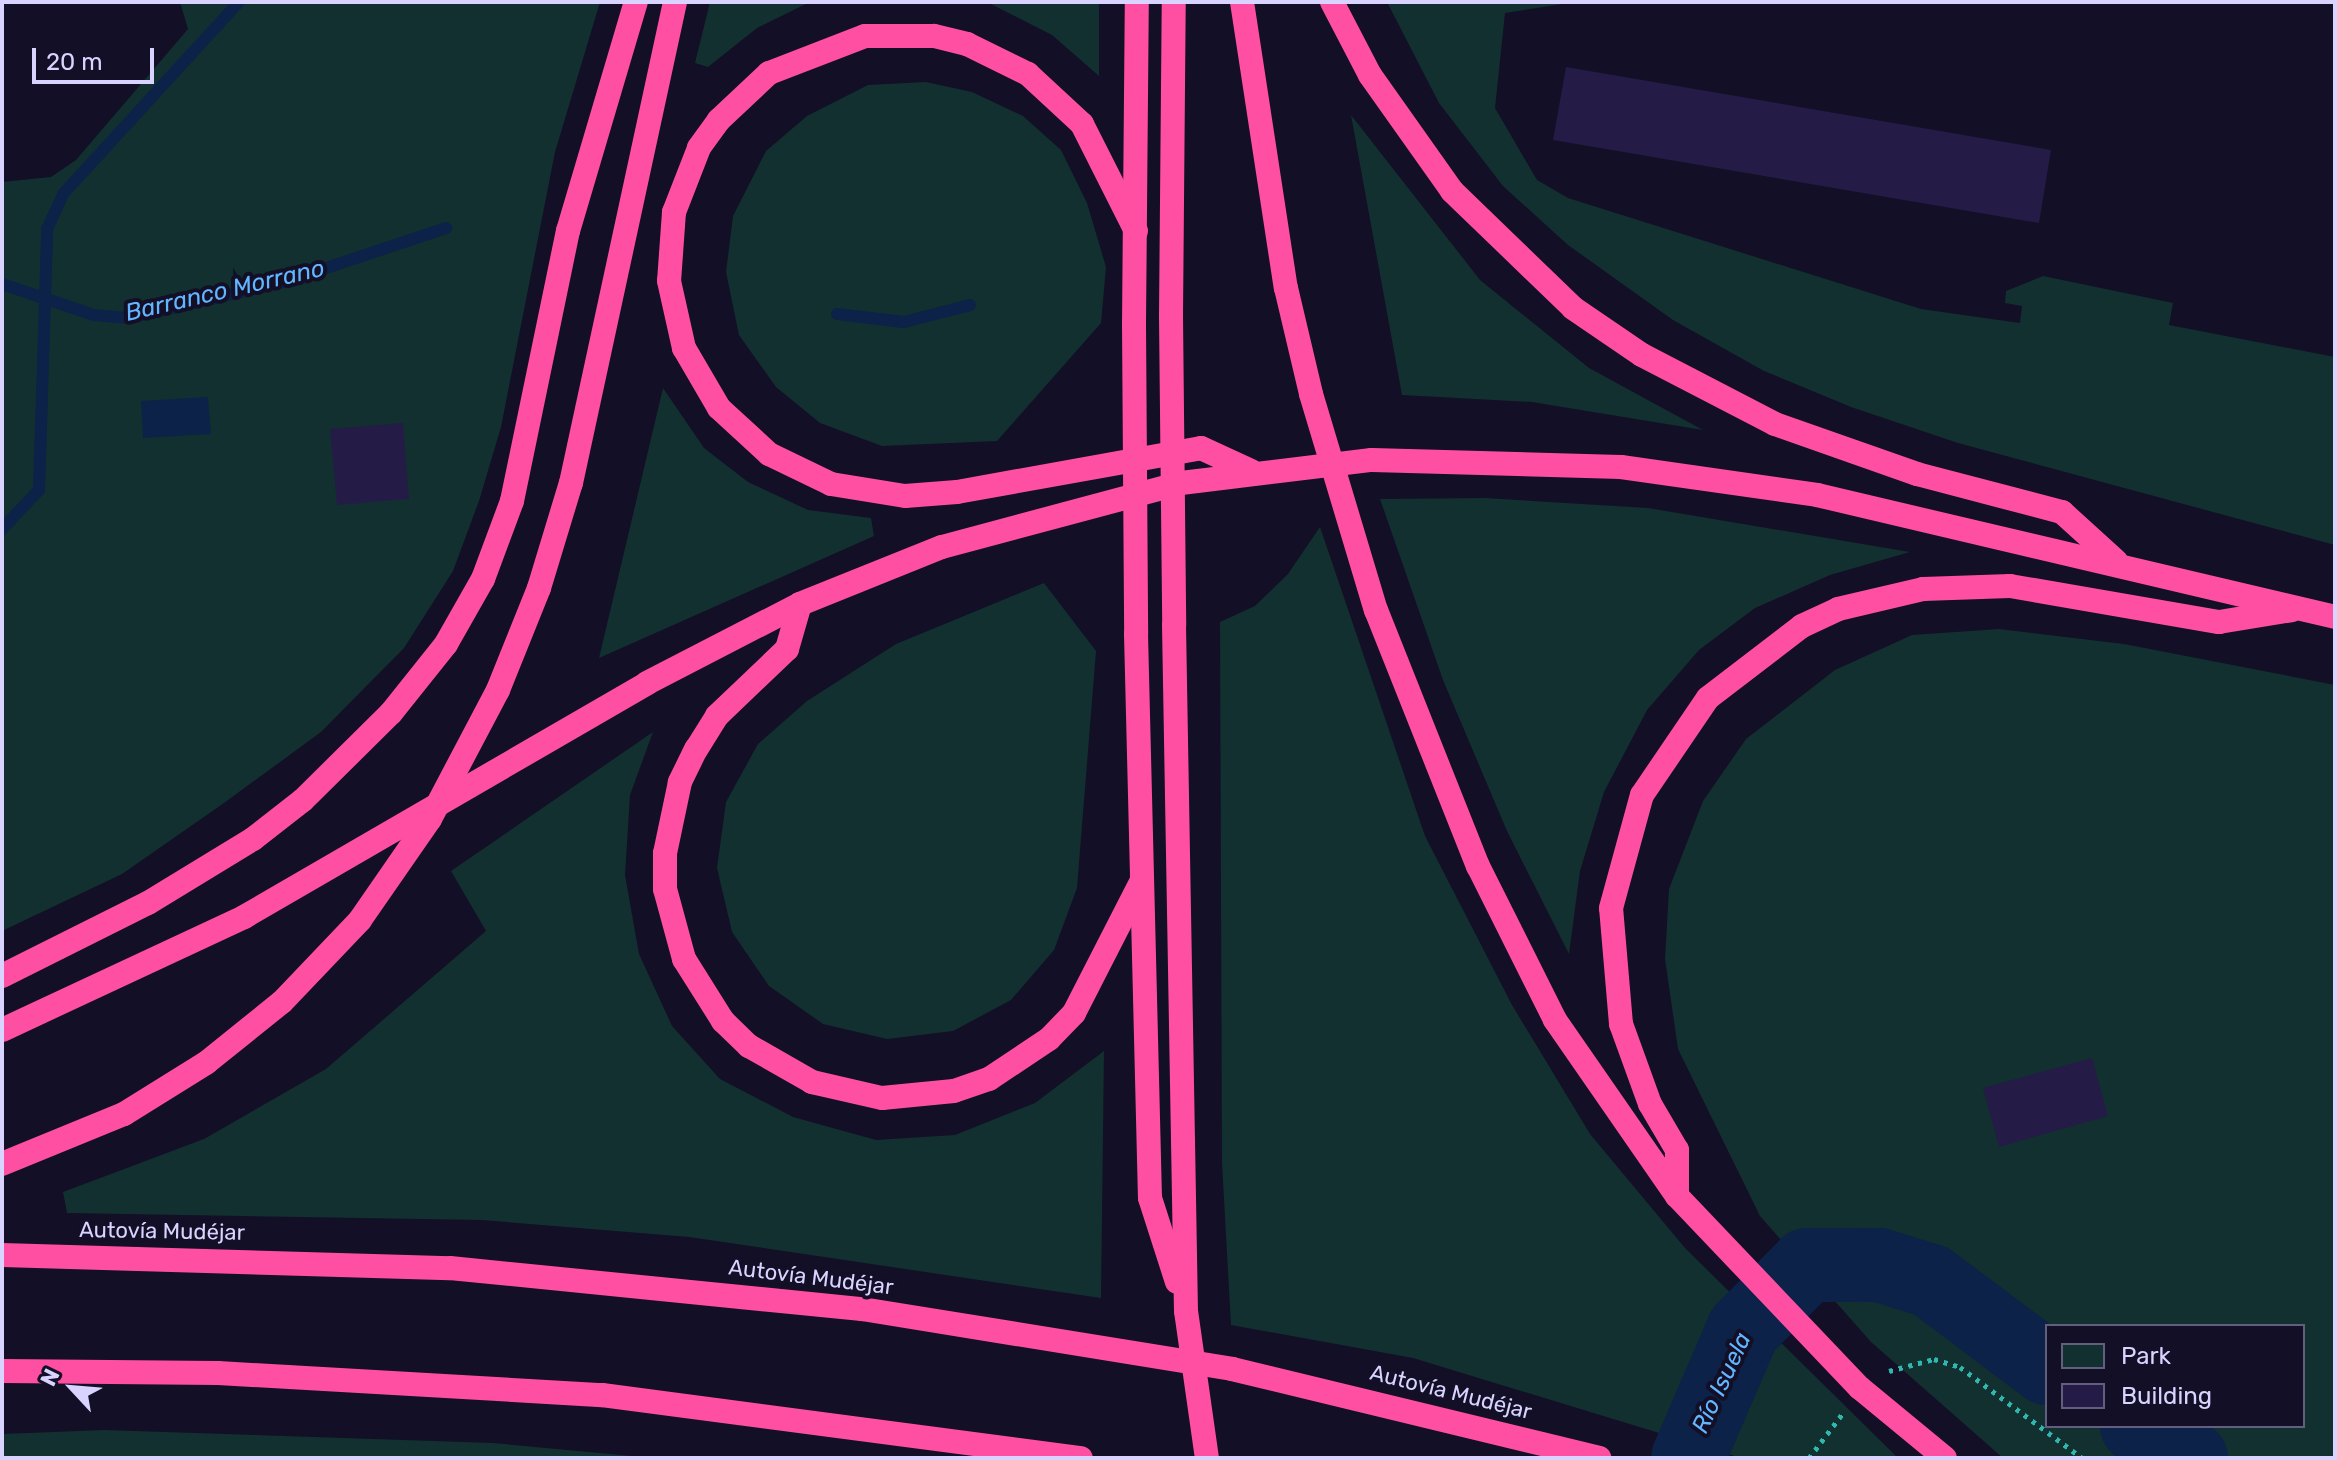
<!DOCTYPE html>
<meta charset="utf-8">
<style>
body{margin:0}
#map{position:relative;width:2337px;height:1460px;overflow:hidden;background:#130f26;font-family:Rubik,sans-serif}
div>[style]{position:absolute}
.green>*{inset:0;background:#12302f}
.water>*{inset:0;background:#0c2248}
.stream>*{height:12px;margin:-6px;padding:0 6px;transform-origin:6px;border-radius:6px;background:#0c2248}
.river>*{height:74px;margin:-37px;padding:0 37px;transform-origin:37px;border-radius:37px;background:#0c2248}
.building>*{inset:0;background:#241b47}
.path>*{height:5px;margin-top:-2.5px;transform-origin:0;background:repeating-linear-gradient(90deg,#2fb8b0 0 4px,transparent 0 10px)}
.highway>*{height:24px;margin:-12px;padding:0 12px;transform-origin:12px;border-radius:12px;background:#ff4fa3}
.highway-bridge>*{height:24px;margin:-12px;padding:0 12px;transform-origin:12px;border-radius:12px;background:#ff4fa3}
span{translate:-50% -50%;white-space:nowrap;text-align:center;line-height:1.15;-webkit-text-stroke:8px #130f26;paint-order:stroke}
.street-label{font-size:22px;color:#d9d4ff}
.water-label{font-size:24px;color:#62b6ff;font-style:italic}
.frame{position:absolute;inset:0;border:4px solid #d9d4ff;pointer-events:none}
.legend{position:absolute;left:2045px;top:1324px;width:260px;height:104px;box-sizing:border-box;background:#130f26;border:2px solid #625e7d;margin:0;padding:10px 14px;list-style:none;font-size:24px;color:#d9d4ff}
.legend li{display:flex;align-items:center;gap:16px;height:40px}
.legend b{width:40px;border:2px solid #625e7d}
.north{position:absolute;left:32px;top:1348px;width:80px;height:80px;-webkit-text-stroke:6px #130f26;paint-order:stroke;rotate:296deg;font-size:22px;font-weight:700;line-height:32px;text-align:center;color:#d9d4ff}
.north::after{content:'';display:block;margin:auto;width:28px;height:36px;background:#d9d4ff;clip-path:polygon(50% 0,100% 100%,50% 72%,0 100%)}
.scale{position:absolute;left:32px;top:48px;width:122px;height:36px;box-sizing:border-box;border:4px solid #d9d4ff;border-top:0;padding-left:10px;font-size:24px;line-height:28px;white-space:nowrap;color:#d9d4ff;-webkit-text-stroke:6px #130f26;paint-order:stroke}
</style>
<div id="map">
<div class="green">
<div style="clip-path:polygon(180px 2px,600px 2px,555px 152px,501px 427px,479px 501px,453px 571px,404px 648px,321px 732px,224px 803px,122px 874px,2px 931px,2px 182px,51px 177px,76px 160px,188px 29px)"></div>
<div style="clip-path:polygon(710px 2px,810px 2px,757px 28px,708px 67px,695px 63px)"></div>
<div style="clip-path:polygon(987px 2px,1099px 2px,1099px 76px,1052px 35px)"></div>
<div style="clip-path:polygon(1387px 2px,1575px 2px,1505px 13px,1495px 108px,1537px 180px,1568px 198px,1921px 309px,2020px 323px,2022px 306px,2005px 303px,2006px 291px,2043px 276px,2173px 303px,2169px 325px,2335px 357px,2335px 545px,1958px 443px,1851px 407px,1764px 371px,1673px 320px,1568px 245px,1503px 186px,1439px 103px)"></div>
<div style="clip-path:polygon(926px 82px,972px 92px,1023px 116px,1061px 150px,1087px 203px,1106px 267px,1101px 323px,997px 441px,882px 446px,820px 423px,776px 387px,739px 335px,726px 272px,733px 216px,766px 151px,807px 116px,868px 85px)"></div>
<div style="clip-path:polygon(1351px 115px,1480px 280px,1589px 368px,1703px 430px,1532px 402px,1402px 395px)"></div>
<div style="clip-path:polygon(663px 388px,704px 448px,748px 482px,808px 510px,871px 518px,874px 536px,599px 658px)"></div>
<div style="clip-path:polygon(1485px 498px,1648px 508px,1910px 552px,1830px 575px,1755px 608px,1699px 650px,1647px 710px,1604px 792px,1580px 871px,1569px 954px,1507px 831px,1443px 680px,1380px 499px)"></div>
<div style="clip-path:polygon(1320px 527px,1425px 836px,1512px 1005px,1590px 1134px,1685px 1248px,1898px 1458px,1741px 1458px,1413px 1358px,1231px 1325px,1222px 1163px,1220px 622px,1255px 606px,1288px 574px)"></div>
<div style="clip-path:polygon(1044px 583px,1096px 651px,1077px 888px,1054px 950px,1011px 1000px,953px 1031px,887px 1039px,823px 1024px,769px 986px,732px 932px,717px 868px,726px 802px,758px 744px,807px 701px,896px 644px)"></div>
<div style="clip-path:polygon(evenodd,1999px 629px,2124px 644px,2335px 685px,2335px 1458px,2003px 1458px,1871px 1342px,1760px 1216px,1678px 1049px,1665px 959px,1669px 889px,1703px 801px,1746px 739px,1835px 670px,1912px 635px,1999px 629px,2047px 1326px,2303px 1326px,2303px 1426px,2047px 1426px,2047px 1326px)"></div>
<div style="clip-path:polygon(653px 732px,630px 795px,625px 875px,639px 954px,672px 1026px,720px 1079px,793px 1117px,876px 1140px,955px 1135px,1035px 1103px,1104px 1051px,1101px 1298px,689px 1237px,482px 1220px,67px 1213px,63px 1192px,204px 1139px,326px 1069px,486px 931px,451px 871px)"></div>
<div style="clip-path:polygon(104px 1430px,493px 1443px,654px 1458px,2px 1458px,2px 1434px)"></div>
</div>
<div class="water">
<div style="clip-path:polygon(208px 397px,211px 434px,143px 438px,141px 401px)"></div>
</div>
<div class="stream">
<div style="left:2px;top:284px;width:97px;rotate:18.6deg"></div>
<div style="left:94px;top:315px;width:36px;rotate:5deg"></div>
<div style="left:130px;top:318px;width:158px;rotate:-13.2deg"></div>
<div style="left:284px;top:282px;width:171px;rotate:-18.4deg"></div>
<div style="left:837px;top:314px;width:67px;rotate:6.8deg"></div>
<div style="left:904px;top:322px;width:68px;rotate:-14.4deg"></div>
<div style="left:2px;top:529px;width:54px;rotate:-46.5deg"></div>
<div style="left:39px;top:490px;width:261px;rotate:-88.2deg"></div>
<div style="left:47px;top:229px;width:38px;rotate:-65deg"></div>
<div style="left:63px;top:194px;width:260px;rotate:-47.5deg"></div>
</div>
<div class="river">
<div style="left:2137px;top:1426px;width:63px;rotate:30.7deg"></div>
<div style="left:1688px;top:1458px;width:139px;rotate:-66.7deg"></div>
<div style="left:1743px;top:1330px;width:91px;rotate:-45.4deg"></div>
<div style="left:1807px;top:1265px;width:72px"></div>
<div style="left:1879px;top:1265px;width:54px;rotate:17.1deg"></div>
<div style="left:1931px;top:1281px;width:145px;rotate:36.9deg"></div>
</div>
<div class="building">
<div style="clip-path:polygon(1566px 67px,2051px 150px,2039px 223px,1553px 140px)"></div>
<div style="clip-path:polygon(403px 423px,409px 499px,337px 505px,330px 429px)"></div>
<div style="clip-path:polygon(2092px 1058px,2108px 1116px,1999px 1147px,1983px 1088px)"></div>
</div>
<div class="path">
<div style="left:1889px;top:1371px;width:47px;rotate:-14.9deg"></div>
<div style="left:1934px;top:1359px;width:27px;rotate:17deg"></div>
<div style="left:1960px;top:1367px;width:152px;rotate:36.7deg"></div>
<div style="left:1809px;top:1458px;width:56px;rotate:-52.9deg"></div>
</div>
<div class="highway">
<div style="left:1242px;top:2px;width:289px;rotate:81.3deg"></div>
<div style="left:1332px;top:2px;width:82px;rotate:62.5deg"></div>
<div style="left:1370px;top:75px;width:142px;rotate:54.7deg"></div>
<div style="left:1452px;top:191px;width:168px;rotate:44deg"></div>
<div style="left:1573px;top:308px;width:83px;rotate:34.3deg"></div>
<div style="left:1642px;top:355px;width:150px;rotate:27.4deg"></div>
<div style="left:1775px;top:424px;width:151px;rotate:19.4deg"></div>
<div style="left:1917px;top:474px;width:150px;rotate:14.7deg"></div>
<div style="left:2062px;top:512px;width:73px;rotate:42.2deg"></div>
<div style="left:1136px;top:231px;width:120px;rotate:-116.8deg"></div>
<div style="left:1082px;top:124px;width:74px;rotate:-137.2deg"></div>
<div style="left:1028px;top:74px;width:68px;rotate:-153.8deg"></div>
<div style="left:967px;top:44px;width:34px;rotate:-166deg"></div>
<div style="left:934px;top:36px;width:69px;rotate:180deg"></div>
<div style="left:865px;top:36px;width:103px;rotate:158.9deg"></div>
<div style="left:769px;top:73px;width:69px;rotate:136.8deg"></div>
<div style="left:719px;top:120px;width:34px;rotate:126deg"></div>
<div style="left:699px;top:148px;width:69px;rotate:111.3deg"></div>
<div style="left:674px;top:212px;width:69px;rotate:94.1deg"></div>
<div style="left:669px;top:281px;width:69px;rotate:77.4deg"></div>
<div style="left:684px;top:348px;width:69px;rotate:59.7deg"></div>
<div style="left:719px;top:408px;width:68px;rotate:42.6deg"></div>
<div style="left:769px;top:454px;width:69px;rotate:25.8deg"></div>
<div style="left:831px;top:484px;width:75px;rotate:9.2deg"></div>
<div style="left:905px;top:496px;width:52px;rotate:-4.4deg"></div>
<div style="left:957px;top:492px;width:248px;rotate:-10.2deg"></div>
<div style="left:1201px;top:448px;width:55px;rotate:24.7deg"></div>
<div style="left:1171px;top:316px;width:314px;rotate:-89.5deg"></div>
<div style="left:1134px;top:324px;width:322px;rotate:-89.5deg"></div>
<div style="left:800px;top:604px;width:47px;rotate:106.1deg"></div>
<div style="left:787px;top:649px;width:97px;rotate:136.3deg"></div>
<div style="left:717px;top:716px;width:39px;rotate:122deg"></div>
<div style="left:696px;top:749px;width:37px;rotate:116deg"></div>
<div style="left:680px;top:782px;width:73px;rotate:101.9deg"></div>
<div style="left:665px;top:853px;width:36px;rotate:90deg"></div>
<div style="left:665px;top:889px;width:73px;rotate:74.8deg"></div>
<div style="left:684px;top:959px;width:73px;rotate:57.8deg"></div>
<div style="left:723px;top:1021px;width:36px;rotate:44deg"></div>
<div style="left:749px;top:1046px;width:73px;rotate:29.7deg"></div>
<div style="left:812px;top:1082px;width:72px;rotate:12.9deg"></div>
<div style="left:882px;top:1098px;width:72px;rotate:-5.6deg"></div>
<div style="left:954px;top:1091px;width:37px;rotate:-19deg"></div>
<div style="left:989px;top:1079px;width:72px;rotate:-33.7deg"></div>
<div style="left:1049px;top:1039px;width:36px;rotate:-46deg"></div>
<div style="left:1074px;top:1013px;width:147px;rotate:-62.9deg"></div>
<div style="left:1376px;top:610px;width:276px;rotate:68.3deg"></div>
<div style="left:1478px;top:866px;width:172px;rotate:63.4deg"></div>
<div style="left:1555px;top:1020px;width:214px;rotate:55.3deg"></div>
<div style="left:1677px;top:1196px;width:265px;rotate:46.4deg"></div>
<div style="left:1174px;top:625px;width:686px;rotate:89deg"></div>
<div style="left:1136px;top:634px;width:564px;rotate:88.58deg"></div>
<div style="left:1150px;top:1198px;width:88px;rotate:72.2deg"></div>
<div style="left:498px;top:690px;width:110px;rotate:-68.1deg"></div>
<div style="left:539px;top:588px;width:110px;rotate:-73.1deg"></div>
<div style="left:571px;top:483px;width:492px;rotate:-77.8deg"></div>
<div style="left:2px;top:976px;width:163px;rotate:-26.6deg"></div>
<div style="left:148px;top:903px;width:123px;rotate:-31.4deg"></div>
<div style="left:253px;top:839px;width:63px;rotate:-38deg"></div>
<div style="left:303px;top:800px;width:124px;rotate:-44.7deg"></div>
<div style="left:391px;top:713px;width:88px;rotate:-51.4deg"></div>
<div style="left:446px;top:644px;width:75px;rotate:-60.4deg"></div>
<div style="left:483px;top:579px;width:83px;rotate:-69.6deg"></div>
<div style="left:512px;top:501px;width:276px;rotate:-78.3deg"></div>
<div style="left:568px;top:231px;width:239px;rotate:-73.5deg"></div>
<div style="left:2px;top:1030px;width:267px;rotate:-25deg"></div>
<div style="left:244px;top:917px;width:466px;rotate:-30.1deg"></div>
<div style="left:647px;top:683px;width:172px;rotate:-27.3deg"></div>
<div style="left:800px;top:604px;width:153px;rotate:-21.9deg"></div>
<div style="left:942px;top:547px;width:247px;rotate:-15deg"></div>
<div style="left:1181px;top:483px;width:192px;rotate:-6.9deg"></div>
<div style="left:1372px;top:460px;width:249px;rotate:1.6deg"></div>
<div style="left:1621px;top:467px;width:198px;rotate:8.1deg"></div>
<div style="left:1817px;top:495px;width:532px;rotate:13.25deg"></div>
<div style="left:2px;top:1164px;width:132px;rotate:-22.3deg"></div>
<div style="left:124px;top:1114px;width:97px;rotate:-31.9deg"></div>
<div style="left:206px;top:1063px;width:97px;rotate:-38.8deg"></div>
<div style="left:282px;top:1002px;width:113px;rotate:-46.4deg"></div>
<div style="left:1677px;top:1196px;width:46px;rotate:-90deg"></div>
<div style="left:1677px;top:1150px;width:53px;rotate:-120.4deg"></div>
<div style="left:1650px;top:1104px;width:85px;rotate:-109.9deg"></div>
<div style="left:1621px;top:1024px;width:116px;rotate:-94.9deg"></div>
<div style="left:1611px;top:908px;width:117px;rotate:-74.7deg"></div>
<div style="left:1642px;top:795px;width:117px;rotate:-55.8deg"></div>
<div style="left:1708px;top:698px;width:118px;rotate:-37.5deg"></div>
<div style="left:1802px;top:626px;width:40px;rotate:-25deg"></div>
<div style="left:1838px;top:609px;width:87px;rotate:-13.2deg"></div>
<div style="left:1923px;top:589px;width:87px;rotate:-2deg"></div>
<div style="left:2010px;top:586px;width:212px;rotate:9.8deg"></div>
<div style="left:2219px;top:622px;width:74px;rotate:-9.3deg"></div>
<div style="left:2px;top:1255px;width:448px;rotate:1.7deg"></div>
<div style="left:450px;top:1268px;width:414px;rotate:5.7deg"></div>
<div style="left:862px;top:1309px;width:375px;rotate:9.2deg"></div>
<div style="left:1232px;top:1369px;width:378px;rotate:13.6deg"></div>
<div style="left:2px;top:1371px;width:216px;rotate:0.5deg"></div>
<div style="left:218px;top:1373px;width:385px;rotate:3.3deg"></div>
<div style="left:602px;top:1395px;width:483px;rotate:7.5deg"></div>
</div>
<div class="highway-bridge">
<div style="left:1286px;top:288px;width:109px;rotate:76.7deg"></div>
<div style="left:1311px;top:394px;width:226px;rotate:73.3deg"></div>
<div style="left:1171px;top:316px;width:309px;rotate:89.4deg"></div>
<div style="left:1134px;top:324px;width:310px;rotate:89.6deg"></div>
<div style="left:360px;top:920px;width:123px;rotate:-55.3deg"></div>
<div style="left:430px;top:819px;width:146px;rotate:-62.2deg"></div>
<div style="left:1186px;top:1311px;width:148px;rotate:81.9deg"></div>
<div style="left:1860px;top:1388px;width:110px;rotate:39.5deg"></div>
</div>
<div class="street-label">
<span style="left:162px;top:1231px;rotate:1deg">Autovía Mudéjar</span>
<span style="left:811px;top:1277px;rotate:7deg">Autovía Mudéjar</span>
<span style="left:1451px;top:1392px;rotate:14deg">Autovía Mudéjar</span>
</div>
<div class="water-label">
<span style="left:225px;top:291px;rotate:-13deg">Barranco Morrano</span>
<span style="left:1722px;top:1383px;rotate:-65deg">Río Isuela</span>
</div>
<div class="frame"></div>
<ul class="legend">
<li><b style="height:22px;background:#12302f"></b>Park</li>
<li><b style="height:22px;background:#241b47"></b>Building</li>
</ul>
<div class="north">N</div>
<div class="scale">20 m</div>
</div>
